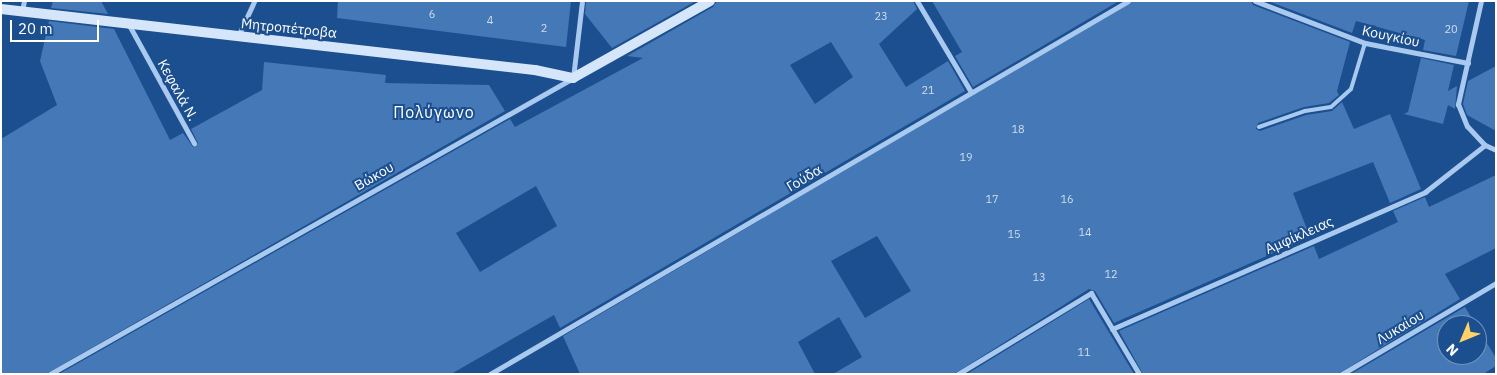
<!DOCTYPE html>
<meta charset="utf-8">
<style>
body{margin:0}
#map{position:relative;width:1497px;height:375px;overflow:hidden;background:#1b4f8f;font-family:"IBM Plex Sans",sans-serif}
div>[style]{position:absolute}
.building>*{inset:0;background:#4478b7}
.lane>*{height:4px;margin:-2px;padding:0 2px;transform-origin:2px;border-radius:2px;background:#a9c9ee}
.street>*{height:5px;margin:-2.5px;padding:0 2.5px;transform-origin:2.5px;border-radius:2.5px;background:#a9c9ee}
.secondary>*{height:10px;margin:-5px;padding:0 5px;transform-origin:5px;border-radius:5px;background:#d6e6fa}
span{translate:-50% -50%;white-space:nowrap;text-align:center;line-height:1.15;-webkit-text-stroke:4px #1b4f8f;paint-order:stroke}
.number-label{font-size:11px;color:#d0dded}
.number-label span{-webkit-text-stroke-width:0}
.street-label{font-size:14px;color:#fff}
.quarter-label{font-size:16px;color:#fff;letter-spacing:1px}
.frame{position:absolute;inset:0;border:2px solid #fff;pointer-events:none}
.north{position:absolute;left:1437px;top:315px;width:50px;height:50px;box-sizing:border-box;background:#1b4f8f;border:1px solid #7695bc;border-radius:50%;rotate:225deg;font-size:14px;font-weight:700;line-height:20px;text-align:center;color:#fff}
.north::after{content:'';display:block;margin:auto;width:18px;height:22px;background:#ffd166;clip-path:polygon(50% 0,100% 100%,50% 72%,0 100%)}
.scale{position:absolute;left:10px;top:20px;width:89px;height:22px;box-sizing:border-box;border:2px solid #fff;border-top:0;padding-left:6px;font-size:15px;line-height:18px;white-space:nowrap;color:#fff;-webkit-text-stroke:4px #1b4f8f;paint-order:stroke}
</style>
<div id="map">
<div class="building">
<div style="clip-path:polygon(53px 1px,101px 1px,108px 14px,51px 8px)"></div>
<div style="clip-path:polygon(338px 1px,571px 1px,566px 47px,337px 18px)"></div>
<div style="clip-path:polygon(586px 1px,696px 1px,612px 48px,585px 14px)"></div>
<div style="clip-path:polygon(evenodd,717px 1px,913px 1px,917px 9px,879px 44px,906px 87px,948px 61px,965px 91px,560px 328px,554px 315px,451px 374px,59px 374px,510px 119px,515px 127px,643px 58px,627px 56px,713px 7px,717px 1px,831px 42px,853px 77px,815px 104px,790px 65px,831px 42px,717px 1px,536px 186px,557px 226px,480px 272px,456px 233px,536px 186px)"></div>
<div style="clip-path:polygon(932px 1px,1119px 1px,973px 87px,955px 56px,962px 52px)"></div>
<div style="clip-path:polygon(evenodd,1132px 1px,1251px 1px,1253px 5px,1350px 42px,1337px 91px,1339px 95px,1329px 103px,1304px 107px,1258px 123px,1256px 129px,1260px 131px,1306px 115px,1332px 111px,1342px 102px,1354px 129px,1390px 114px,1421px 189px,1390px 203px,1373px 162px,1293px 193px,1310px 237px,1114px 323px,1095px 291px,1089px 289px,954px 374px,833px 374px,862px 357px,839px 317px,798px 342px,815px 374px,580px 374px,563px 336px,1132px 1px,877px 236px,911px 291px,865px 318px,831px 261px,877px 236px)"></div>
<div style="clip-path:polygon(1268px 1px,1469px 1px,1456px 56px,1423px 50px,1425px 40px,1356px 21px,1352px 33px)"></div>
<div style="clip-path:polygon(49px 21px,114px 29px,170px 140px,183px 133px,193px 147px,198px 143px,191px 129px,262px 90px,264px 62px,386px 75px,385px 83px,489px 85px,505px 111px,46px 374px,1px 374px,1px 139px,57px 105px,40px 61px)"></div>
<div style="clip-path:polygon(1421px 58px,1454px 65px,1448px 91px,1457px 86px,1455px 109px,1448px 105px,1443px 124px,1404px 114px,1408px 112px)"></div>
<div style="clip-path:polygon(1496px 66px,1496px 131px,1467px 115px,1463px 104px,1468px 81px)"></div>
<div style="clip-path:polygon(1496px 175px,1496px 248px,1445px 274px,1460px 299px,1338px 374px,1143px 374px,1119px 331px,1314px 246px,1319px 259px,1398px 222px,1393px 211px,1425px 197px,1429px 207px)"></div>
<div style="clip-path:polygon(1089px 299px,1134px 374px,967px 374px)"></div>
<div style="clip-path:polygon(1465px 307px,1476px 325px,1447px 325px,1447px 355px,1477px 355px,1477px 327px,1496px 358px,1496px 366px,1483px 374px,1351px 374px)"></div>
</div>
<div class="lane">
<div style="left:1259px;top:127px;width:49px;rotate:-19.2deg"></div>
<div style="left:1305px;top:111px;width:26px;rotate:-9deg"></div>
<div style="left:1331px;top:107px;width:27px;rotate:-42deg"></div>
<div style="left:1351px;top:89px;width:48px;rotate:-73.1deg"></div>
</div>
<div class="street">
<div style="left:917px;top:1px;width:106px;rotate:59.3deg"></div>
<div style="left:1255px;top:1px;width:118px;rotate:20.9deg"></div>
<div style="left:1365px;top:43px;width:105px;rotate:11deg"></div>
<div style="left:1481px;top:1px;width:106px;rotate:102.6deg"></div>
<div style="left:1458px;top:104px;width:24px;rotate:68deg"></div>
<div style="left:1467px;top:126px;width:26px;rotate:47deg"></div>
<div style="left:1485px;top:145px;width:12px;rotate:24deg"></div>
<div style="left:22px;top:11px;width:10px;rotate:-79deg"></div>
<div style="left:129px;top:25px;width:135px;rotate:61.2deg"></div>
<div style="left:238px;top:36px;width:38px;rotate:-65deg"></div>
<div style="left:1112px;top:329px;width:342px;rotate:-23.6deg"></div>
<div style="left:1425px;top:192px;width:76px;rotate:-38.1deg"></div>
<div style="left:50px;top:374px;width:601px;rotate:-29.51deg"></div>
<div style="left:573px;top:78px;width:78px;rotate:-83.3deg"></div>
<div style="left:490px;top:374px;width:739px;rotate:-30.31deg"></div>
<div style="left:958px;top:374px;width:156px;rotate:-31.3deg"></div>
<div style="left:1091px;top:293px;width:94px;rotate:59.3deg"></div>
<div style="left:1342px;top:374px;width:179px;rotate:-30.6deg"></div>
</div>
<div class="secondary">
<div style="left:1px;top:9px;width:537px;rotate:6.52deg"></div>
<div style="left:535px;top:70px;width:39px;rotate:12deg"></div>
<div style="left:573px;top:78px;width:157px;rotate:-29.3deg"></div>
</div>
<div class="number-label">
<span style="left:432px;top:14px">6</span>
<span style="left:881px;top:16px">23</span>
<span style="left:490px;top:20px">4</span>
<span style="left:544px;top:28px">2</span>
<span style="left:1451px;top:29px">20</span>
<span style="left:928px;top:90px">21</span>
<span style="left:1018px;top:129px">18</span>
<span style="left:966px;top:157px">19</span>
<span style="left:992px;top:199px">17</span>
<span style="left:1067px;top:199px">16</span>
<span style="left:1085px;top:232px">14</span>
<span style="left:1014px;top:234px">15</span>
<span style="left:1111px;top:274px">12</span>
<span style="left:1039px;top:277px">13</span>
<span style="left:1084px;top:352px">11</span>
</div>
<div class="street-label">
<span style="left:289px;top:28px;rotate:6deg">Μητροπέτροβα</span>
<span style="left:1391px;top:36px;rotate:12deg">Κουγκίου</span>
<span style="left:178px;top:90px;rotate:61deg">Κεφαλά Ν.</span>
<span style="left:374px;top:176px;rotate:-30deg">Βώκου</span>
<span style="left:804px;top:178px;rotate:-31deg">Γούδα</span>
<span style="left:1299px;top:235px;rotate:-24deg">Αμφίκλειας</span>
<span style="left:1400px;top:327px;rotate:-31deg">Λυκαίου</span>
</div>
<div class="quarter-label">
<span style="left:434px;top:112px">Πολύγωνο</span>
</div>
<div class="frame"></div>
<div class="north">N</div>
<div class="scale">20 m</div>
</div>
